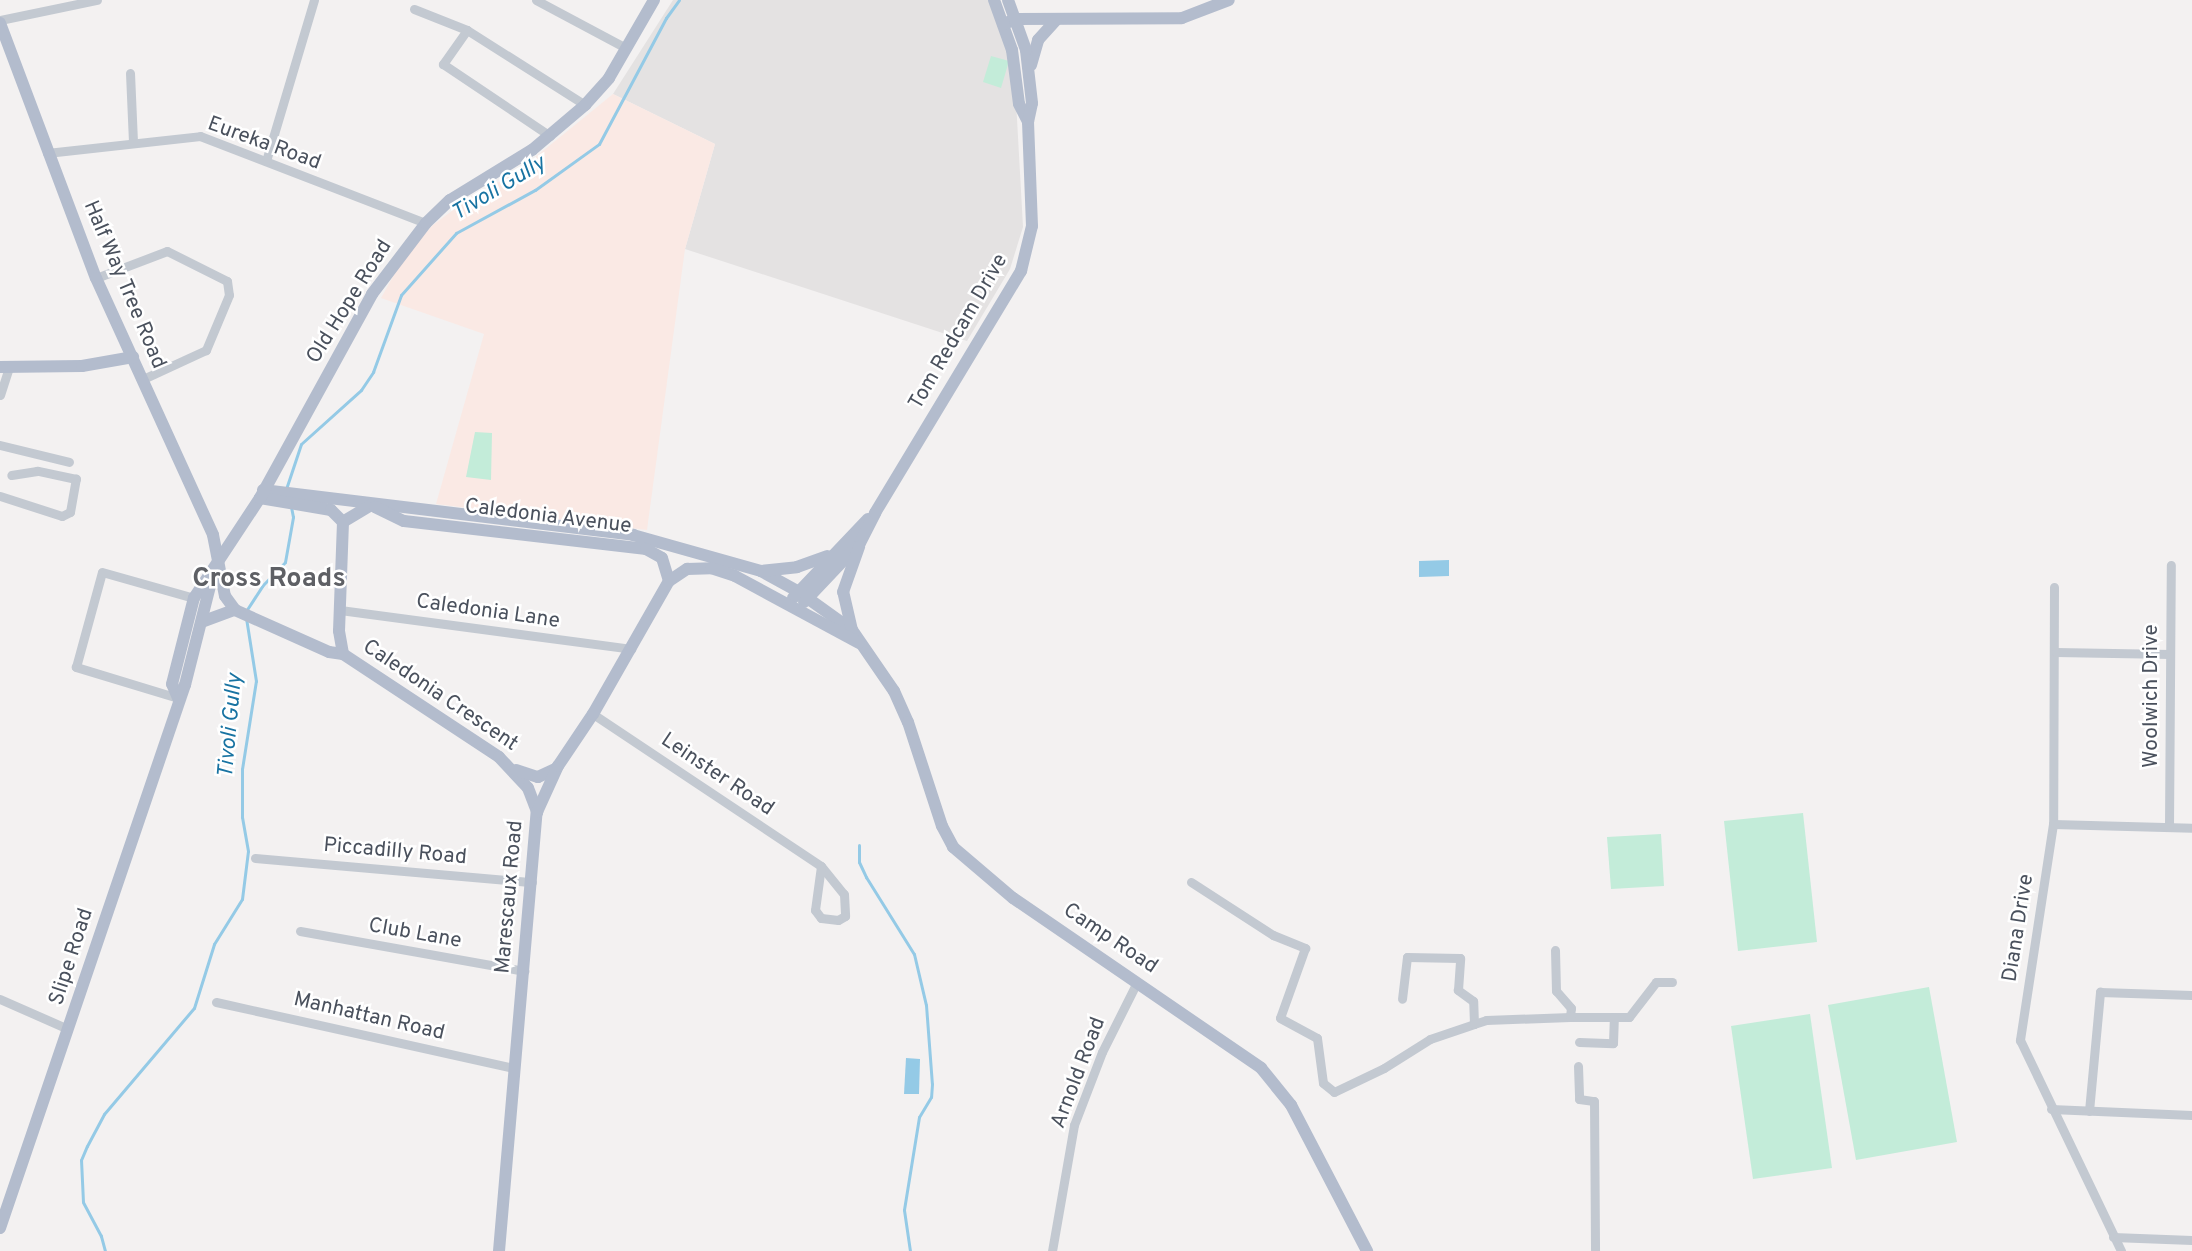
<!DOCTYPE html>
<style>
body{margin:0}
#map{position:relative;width:2192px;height:1251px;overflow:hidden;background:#f3f1f1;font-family:Overpass,sans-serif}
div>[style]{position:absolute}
.education>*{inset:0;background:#e4e2e2}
.medical>*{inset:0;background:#fae9e4}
.green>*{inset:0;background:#c3ecd9}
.water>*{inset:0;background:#94cae6}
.stream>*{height:3px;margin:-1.5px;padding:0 1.5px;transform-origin:1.5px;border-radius:1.5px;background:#94cae6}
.minor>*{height:9px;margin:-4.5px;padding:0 4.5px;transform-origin:4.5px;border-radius:4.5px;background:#c3c9d1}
.major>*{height:12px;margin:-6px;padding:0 6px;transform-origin:6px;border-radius:6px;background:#b3bccd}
span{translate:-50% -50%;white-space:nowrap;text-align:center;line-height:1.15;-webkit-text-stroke:5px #fff;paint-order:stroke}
.street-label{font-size:21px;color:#4a515d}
.water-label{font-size:22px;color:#1873a2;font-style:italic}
.district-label{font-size:27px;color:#5e6065;font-weight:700}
</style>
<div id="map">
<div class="education">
<div style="clip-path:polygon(673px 0,990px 0,1014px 65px,1023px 227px,1010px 269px,967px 341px,685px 249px,715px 144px,613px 94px)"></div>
</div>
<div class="medical">
<div style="clip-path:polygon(613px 94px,715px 144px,685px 249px,647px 530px,436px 504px,484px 334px,381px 298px,405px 255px,433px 225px,468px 199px,517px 172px)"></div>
</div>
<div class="green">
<div style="clip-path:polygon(991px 56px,1009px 61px,1001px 88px,983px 82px)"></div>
<div style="clip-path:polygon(475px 432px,492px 433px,491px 480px,466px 477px)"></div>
<div style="clip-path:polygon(1803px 813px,1817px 942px,1738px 951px,1724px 821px)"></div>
<div style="clip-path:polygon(1661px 834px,1664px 886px,1611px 889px,1607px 837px)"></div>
<div style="clip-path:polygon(1929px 987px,1957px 1142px,1856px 1160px,1828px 1005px)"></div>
<div style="clip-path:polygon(1810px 1014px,1832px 1168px,1753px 1179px,1731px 1026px)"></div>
</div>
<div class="water">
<div style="clip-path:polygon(1449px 560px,1449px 576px,1419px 577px,1419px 561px)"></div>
<div style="clip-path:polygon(906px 1058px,920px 1059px,919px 1094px,904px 1094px)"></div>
</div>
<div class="stream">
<div style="left:286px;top:489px;width:47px;rotate:-71.6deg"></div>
<div style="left:301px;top:444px;width:81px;rotate:-42deg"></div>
<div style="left:361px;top:390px;width:22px;rotate:-56deg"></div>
<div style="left:373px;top:372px;width:82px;rotate:-70deg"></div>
<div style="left:401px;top:295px;width:83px;rotate:-48.4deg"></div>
<div style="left:456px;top:233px;width:90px;rotate:-28.6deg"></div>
<div style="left:535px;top:190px;width:79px;rotate:-35.7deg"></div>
<div style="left:599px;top:144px;width:143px;rotate:-62deg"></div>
<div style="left:666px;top:18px;width:22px;rotate:-54deg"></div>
<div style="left:246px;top:611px;width:30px;rotate:-57deg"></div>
<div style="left:262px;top:586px;width:33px;rotate:-46deg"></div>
<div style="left:285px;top:562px;width:46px;rotate:-79.9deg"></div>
<div style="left:293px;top:517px;width:10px;rotate:-101deg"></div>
<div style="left:859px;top:845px;width:17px;rotate:90deg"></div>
<div style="left:859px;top:862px;width:17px;rotate:65deg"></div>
<div style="left:866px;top:877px;width:91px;rotate:58.1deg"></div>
<div style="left:914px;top:954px;width:52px;rotate:76.8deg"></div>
<div style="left:926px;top:1005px;width:79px;rotate:85.7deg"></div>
<div style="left:932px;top:1084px;width:13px;rotate:94deg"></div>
<div style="left:931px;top:1097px;width:23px;rotate:121deg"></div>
<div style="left:919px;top:1117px;width:94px;rotate:99.2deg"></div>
<div style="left:904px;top:1210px;width:41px;rotate:81.7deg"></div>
<div style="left:105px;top:1251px;width:16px;rotate:-105deg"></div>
<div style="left:101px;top:1236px;width:38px;rotate:-118deg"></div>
<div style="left:83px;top:1202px;width:42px;rotate:-92.7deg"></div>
<div style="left:81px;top:1160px;width:15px;rotate:-67deg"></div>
<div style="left:87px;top:1146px;width:36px;rotate:-62deg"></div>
<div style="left:104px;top:1114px;width:139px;rotate:-49.7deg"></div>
<div style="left:194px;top:1008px;width:67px;rotate:-72.6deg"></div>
<div style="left:214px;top:944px;width:53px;rotate:-58.1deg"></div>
<div style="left:242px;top:899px;width:48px;rotate:-82.9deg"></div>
<div style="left:248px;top:851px;width:35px;rotate:-100deg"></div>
<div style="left:242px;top:817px;width:48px;rotate:-90deg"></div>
<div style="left:242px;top:769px;width:89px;rotate:-81deg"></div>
<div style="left:256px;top:681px;width:64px;rotate:-99deg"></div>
</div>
<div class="minor">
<div style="left:536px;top:0;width:102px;rotate:28.1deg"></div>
<div style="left:414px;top:9px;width:57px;rotate:21.6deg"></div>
<div style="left:467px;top:30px;width:140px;rotate:32.4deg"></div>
<div style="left:0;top:20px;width:99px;rotate:-11.7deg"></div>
<div style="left:467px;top:30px;width:42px;rotate:125.2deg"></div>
<div style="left:443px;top:64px;width:129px;rotate:33.9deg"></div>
<div style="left:130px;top:73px;width:70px;rotate:87.5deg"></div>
<div style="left:47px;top:153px;width:154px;rotate:-6.3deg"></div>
<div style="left:200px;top:136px;width:242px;rotate:21.1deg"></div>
<div style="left:266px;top:161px;width:168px;rotate:-73.4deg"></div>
<div style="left:96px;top:278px;width:76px;rotate:-20.8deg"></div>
<div style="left:167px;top:251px;width:67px;rotate:26.6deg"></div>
<div style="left:227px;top:281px;width:14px;rotate:82deg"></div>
<div style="left:229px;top:295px;width:60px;rotate:112.7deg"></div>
<div style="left:206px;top:350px;width:69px;rotate:155.3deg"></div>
<div style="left:0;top:395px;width:29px;rotate:-72deg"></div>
<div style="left:0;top:445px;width:71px;rotate:13.8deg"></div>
<div style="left:0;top:496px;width:65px;rotate:17.9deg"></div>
<div style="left:62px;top:516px;width:9px;rotate:-27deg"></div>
<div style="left:70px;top:512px;width:34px;rotate:-80deg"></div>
<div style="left:76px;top:479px;width:40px;rotate:-168deg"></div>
<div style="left:37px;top:471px;width:26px;rotate:171deg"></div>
<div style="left:2054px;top:587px;width:237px;rotate:90.2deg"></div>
<div style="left:2053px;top:824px;width:219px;rotate:98.7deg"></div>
<div style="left:2020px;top:1040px;width:234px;rotate:64.4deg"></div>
<div style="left:340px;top:610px;width:294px;rotate:7.6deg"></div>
<div style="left:2056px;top:652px;width:114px;rotate:1deg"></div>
<div style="left:178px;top:698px;width:107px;rotate:-163.1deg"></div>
<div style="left:76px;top:667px;width:98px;rotate:-74.7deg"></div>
<div style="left:102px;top:572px;width:96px;rotate:15.8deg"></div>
<div style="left:593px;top:714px;width:274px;rotate:33.7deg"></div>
<div style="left:821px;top:866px;width:36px;rotate:51deg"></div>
<div style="left:844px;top:894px;width:22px;rotate:87deg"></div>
<div style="left:845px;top:916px;width:8px;rotate:150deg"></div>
<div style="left:838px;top:920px;width:17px;rotate:-173deg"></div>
<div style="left:821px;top:918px;width:10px;rotate:-127deg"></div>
<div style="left:815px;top:910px;width:44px;rotate:-82.2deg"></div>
<div style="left:2053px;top:824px;width:139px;rotate:1.6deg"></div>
<div style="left:2169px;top:827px;width:262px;rotate:-89.6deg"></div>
<div style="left:255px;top:858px;width:278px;rotate:5deg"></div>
<div style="left:1191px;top:882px;width:98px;rotate:32.9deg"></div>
<div style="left:1273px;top:935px;width:35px;rotate:22deg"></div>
<div style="left:1305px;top:948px;width:74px;rotate:109.7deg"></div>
<div style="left:1280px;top:1018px;width:42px;rotate:28.4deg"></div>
<div style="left:1317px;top:1038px;width:45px;rotate:82.4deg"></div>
<div style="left:1323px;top:1083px;width:14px;rotate:39deg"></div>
<div style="left:1334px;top:1092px;width:55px;rotate:-25.6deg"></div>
<div style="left:1384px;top:1068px;width:54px;rotate:-32.2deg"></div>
<div style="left:1430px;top:1039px;width:46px;rotate:-18.8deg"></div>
<div style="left:1474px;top:1024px;width:23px;rotate:-92deg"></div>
<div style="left:1473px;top:1001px;width:19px;rotate:-144deg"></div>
<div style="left:1458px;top:990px;width:32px;rotate:-86deg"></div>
<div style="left:1460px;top:958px;width:53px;rotate:-178.9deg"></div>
<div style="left:1407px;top:957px;width:42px;rotate:96.8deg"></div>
<div style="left:300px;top:931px;width:228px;rotate:10.1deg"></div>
<div style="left:0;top:999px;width:74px;rotate:23.8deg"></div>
<div style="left:216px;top:1002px;width:304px;rotate:12.5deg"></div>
<div style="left:1570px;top:1017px;width:59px"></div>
<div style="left:1629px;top:1017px;width:44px;rotate:-52.4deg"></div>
<div style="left:1656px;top:982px;width:16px"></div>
<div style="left:1474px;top:1024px;width:13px;rotate:-18deg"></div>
<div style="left:1486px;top:1020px;width:84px;rotate:-2deg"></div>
<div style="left:1570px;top:1017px;width:9px;rotate:-84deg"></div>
<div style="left:1571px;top:1008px;width:23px;rotate:-131deg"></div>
<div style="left:1556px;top:991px;width:41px;rotate:-91.4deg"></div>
<div style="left:1579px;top:1042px;width:34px;rotate:2deg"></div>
<div style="left:1613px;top:1043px;width:26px;rotate:-88deg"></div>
<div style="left:1578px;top:1066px;width:33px;rotate:88deg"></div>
<div style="left:1579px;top:1099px;width:15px;rotate:8deg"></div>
<div style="left:1594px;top:1101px;width:150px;rotate:89.6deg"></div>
<div style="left:2051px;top:1109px;width:141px;rotate:2.4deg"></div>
<div style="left:2089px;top:1111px;width:120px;rotate:-84.7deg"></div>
<div style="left:2100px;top:992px;width:92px;rotate:1.9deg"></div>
<div style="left:2113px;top:1237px;width:79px;rotate:2.2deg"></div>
<div style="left:1052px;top:1251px;width:128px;rotate:-80.1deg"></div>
<div style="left:1074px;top:1125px;width:78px;rotate:-69deg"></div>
<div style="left:1102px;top:1052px;width:78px;rotate:-63.4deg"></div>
</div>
<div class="major">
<div style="left:994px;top:0;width:53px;rotate:70.2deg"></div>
<div style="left:1012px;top:50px;width:54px;rotate:82.6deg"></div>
<div style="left:1019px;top:104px;width:20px;rotate:63deg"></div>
<div style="left:0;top:23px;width:272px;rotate:69.4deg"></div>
<div style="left:96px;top:278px;width:282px;rotate:65.5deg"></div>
<div style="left:213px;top:535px;width:62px;rotate:78.9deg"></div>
<div style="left:225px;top:596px;width:17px;rotate:54deg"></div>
<div style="left:235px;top:610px;width:103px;rotate:24.1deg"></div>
<div style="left:329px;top:652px;width:14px;rotate:8deg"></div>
<div style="left:1003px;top:24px;width:15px;rotate:-20deg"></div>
<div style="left:1017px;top:19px;width:165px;rotate:-0.3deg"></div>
<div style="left:1182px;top:18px;width:50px;rotate:-21deg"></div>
<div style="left:1031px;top:65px;width:26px;rotate:-74deg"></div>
<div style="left:1038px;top:40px;width:27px;rotate:-48deg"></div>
<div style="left:0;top:367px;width:82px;rotate:-0.7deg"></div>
<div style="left:82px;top:366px;width:52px;rotate:-10deg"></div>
<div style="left:263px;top:490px;width:373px;rotate:6.9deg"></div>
<div style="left:633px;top:535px;width:133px;rotate:15.7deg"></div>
<div style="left:761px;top:571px;width:43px;rotate:28.9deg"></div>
<div style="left:799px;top:592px;width:65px;rotate:35.6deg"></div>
<div style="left:852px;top:630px;width:74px;rotate:55.5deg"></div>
<div style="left:894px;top:691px;width:34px;rotate:66deg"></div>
<div style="left:908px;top:722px;width:109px;rotate:71.9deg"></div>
<div style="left:942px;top:826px;width:24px;rotate:62deg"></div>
<div style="left:953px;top:847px;width:79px;rotate:40.4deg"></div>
<div style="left:1013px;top:898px;width:301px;rotate:34.4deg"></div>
<div style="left:1261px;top:1068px;width:48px;rotate:51deg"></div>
<div style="left:1291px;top:1105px;width:165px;rotate:62.5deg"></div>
<div style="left:260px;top:498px;width:72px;rotate:9.6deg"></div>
<div style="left:331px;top:510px;width:17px;rotate:45deg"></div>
<div style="left:371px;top:505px;width:33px;rotate:149deg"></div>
<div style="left:343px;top:522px;width:109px;rotate:92.1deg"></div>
<div style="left:339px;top:631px;width:23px;rotate:80deg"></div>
<div style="left:343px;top:654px;width:187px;rotate:33.4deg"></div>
<div style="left:499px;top:757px;width:42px;rotate:46.9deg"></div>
<div style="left:528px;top:788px;width:26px;rotate:69deg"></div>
<div style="left:375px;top:507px;width:32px;rotate:26deg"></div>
<div style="left:404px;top:521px;width:244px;rotate:6.6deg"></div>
<div style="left:646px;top:549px;width:18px;rotate:29deg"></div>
<div style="left:662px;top:558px;width:24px;rotate:73deg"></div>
<div style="left:761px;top:571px;width:36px;rotate:-6deg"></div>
<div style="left:797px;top:567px;width:32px;rotate:-20deg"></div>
<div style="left:793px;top:598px;width:109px;rotate:-46.5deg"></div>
<div style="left:804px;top:602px;width:81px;rotate:-46.5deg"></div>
<div style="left:860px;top:543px;width:34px;rotate:-63deg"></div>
<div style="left:875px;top:513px;width:283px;rotate:-58.9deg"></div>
<div style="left:1021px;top:271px;width:46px;rotate:-76.3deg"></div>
<div style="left:1032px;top:226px;width:104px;rotate:-92.2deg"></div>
<div style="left:1028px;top:122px;width:19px;rotate:-78deg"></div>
<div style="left:1032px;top:103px;width:53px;rotate:-96.5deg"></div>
<div style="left:1026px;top:50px;width:53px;rotate:-109.8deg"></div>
<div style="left:204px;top:621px;width:33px;rotate:-20deg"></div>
<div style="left:852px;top:630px;width:39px;rotate:-103deg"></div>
<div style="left:843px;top:592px;width:48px;rotate:-70.4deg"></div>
<div style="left:178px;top:698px;width:15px;rotate:-113deg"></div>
<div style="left:172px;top:684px;width:89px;rotate:-75.7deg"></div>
<div style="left:194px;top:598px;width:120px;rotate:-56.6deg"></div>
<div style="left:260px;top:498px;width:233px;rotate:-61.2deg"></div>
<div style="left:372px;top:294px;width:89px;rotate:-52.7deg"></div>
<div style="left:426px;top:223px;width:33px;rotate:-44deg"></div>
<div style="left:450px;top:200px;width:96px;rotate:-31.4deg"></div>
<div style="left:532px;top:150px;width:70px;rotate:-40.3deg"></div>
<div style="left:585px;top:105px;width:36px;rotate:-48deg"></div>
<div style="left:609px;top:78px;width:90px;rotate:-60deg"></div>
<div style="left:516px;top:770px;width:23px;rotate:18deg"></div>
<div style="left:538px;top:777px;width:19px;rotate:-25deg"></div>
<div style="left:0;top:1228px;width:574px;rotate:-71.19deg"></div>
<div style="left:185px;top:685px;width:119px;rotate:-75.8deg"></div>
<div style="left:499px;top:1251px;width:441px;rotate:-85.1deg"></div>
<div style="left:537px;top:812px;width:51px;rotate:-65.5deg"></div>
<div style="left:558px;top:766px;width:63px;rotate:-56.1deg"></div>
<div style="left:593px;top:714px;width:153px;rotate:-60.3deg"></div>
<div style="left:669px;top:581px;width:22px;rotate:-34deg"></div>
<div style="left:687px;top:569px;width:24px;rotate:-2deg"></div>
<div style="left:711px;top:568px;width:25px;rotate:18deg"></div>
<div style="left:735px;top:576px;width:141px;rotate:28.4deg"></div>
</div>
<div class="street-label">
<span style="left:264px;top:144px;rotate:20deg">Eureka Road</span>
<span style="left:124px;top:285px;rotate:67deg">Half Way Tree Road</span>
<span style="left:350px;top:302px;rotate:-58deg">Old Hope Road</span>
<span style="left:959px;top:332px;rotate:-60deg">Tom Redcam Drive</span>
<span style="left:548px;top:517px;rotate:7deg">Caledonia Avenue</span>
<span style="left:488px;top:612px;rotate:8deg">Caledonia Lane</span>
<span style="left:440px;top:696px;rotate:34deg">Caledonia Crescent</span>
<span style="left:2152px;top:696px;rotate:-90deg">Woolwich Drive</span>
<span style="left:717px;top:775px;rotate:34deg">Leinster Road</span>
<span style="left:395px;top:852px;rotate:5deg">Piccadilly Road</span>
<span style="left:510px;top:897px;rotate:-85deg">Marescaux Road</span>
<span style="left:2019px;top:928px;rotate:-81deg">Diana Drive</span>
<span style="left:415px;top:934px;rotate:10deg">Club Lane</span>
<span style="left:1110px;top:939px;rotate:34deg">Camp Road</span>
<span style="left:72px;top:957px;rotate:-72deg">Slipe Road</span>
<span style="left:369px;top:1017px;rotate:13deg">Manhattan Road</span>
<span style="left:1079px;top:1073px;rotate:-69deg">Arnold Road</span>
</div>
<div class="water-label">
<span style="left:499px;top:189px;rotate:-31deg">Tivoli Gully</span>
<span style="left:231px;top:726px;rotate:-85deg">Tivoli Gully</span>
</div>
<div class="district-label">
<span style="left:269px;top:580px">Cross Roads</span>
</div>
</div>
